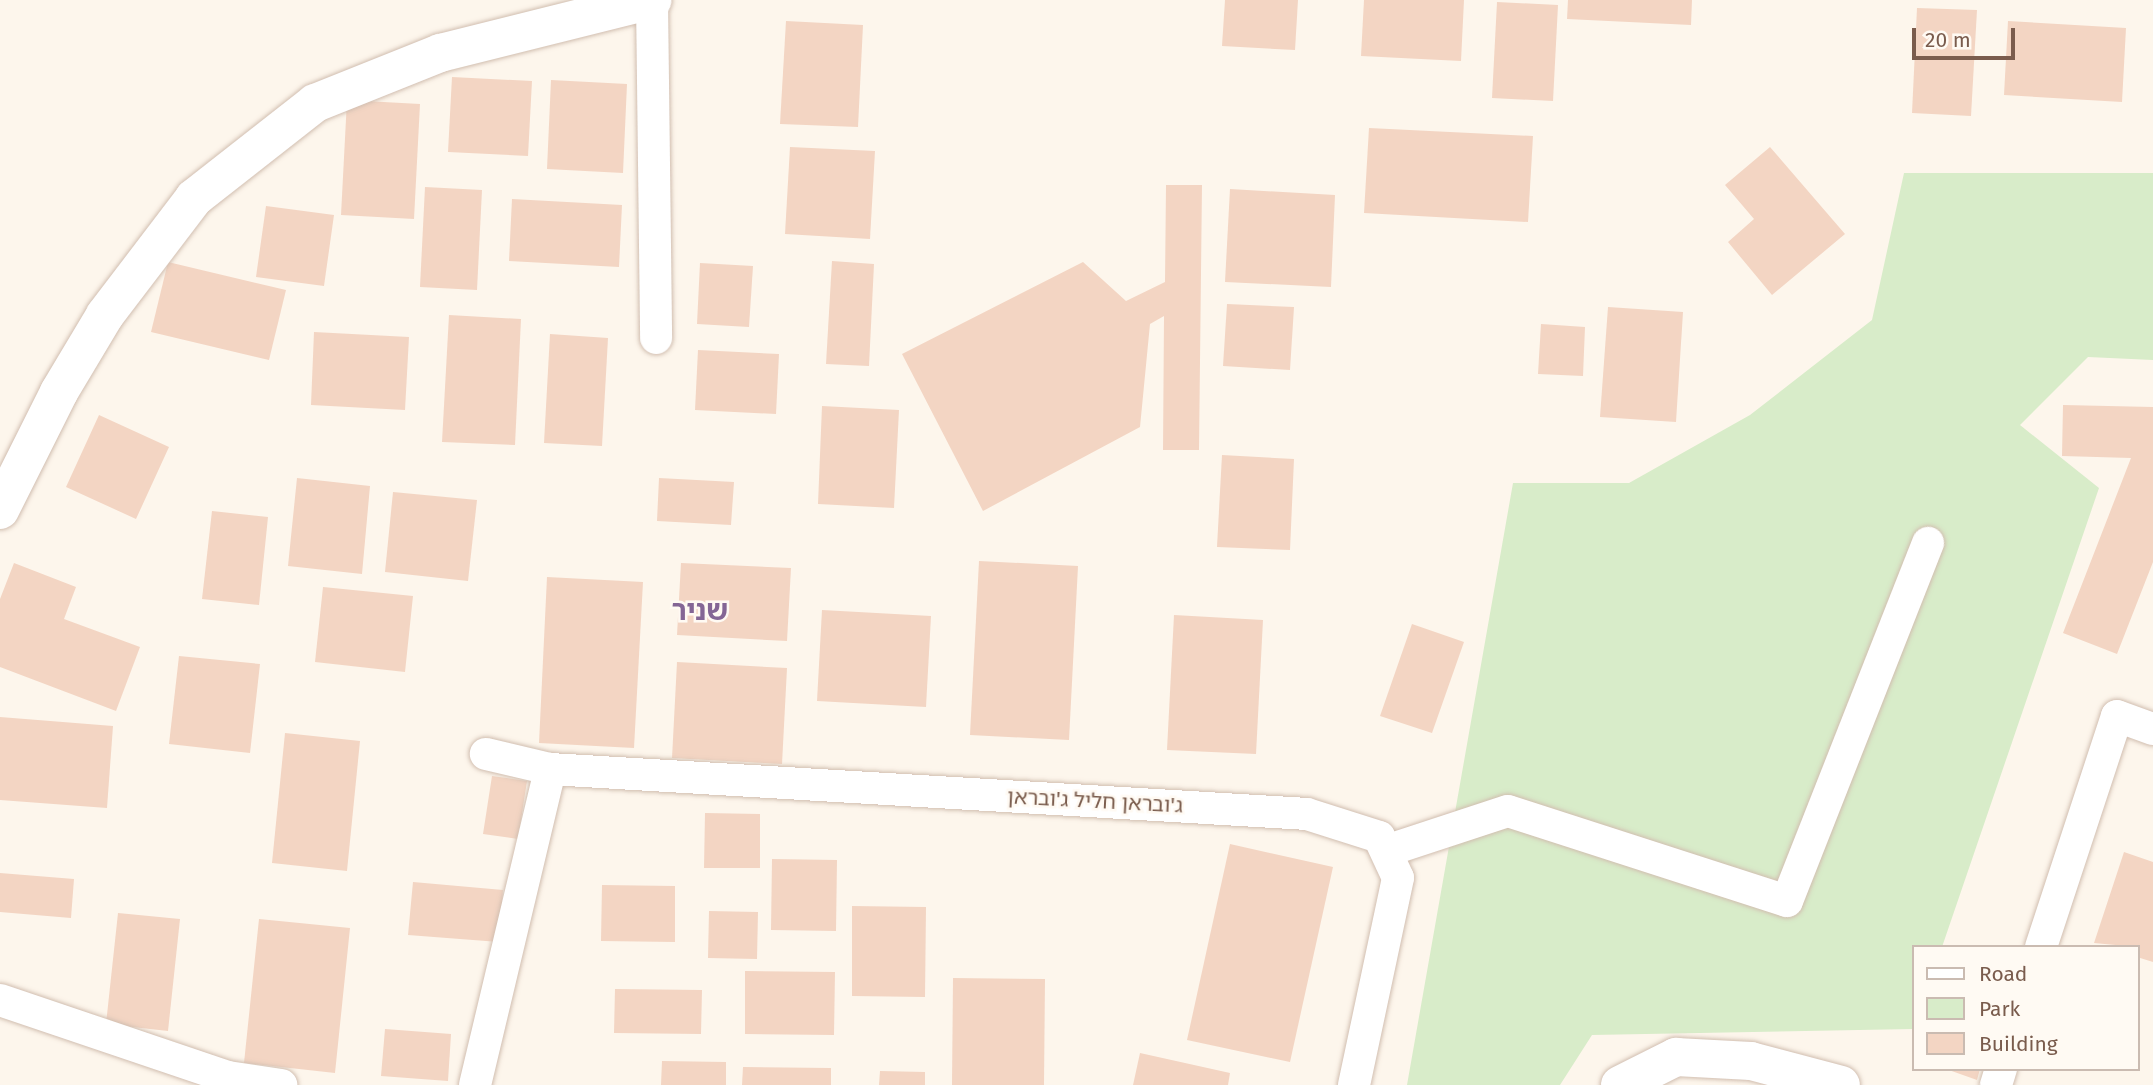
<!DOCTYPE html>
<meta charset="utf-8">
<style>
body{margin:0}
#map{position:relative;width:2153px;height:1085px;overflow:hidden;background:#fdf6ec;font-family:"Fira Sans","Noto Sans Hebrew",sans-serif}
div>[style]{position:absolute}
.green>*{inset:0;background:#d8ecc9}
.building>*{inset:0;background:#f3d5c3}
.roads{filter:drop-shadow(0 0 2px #d1beb0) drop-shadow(0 0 2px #d1beb0)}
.street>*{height:32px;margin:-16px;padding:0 16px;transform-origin:16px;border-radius:16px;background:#fff}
.secondary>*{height:38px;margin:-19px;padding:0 19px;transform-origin:19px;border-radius:19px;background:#fff}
span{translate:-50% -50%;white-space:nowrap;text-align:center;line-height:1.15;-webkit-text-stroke:5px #fffaf3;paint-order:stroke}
.street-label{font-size:21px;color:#7a5c4d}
.district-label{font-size:28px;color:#846695;font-weight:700}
.legend{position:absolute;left:1912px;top:945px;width:228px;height:126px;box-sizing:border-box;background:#fffaf3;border:2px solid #cabbb1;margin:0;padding:9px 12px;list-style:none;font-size:21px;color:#7a5c4d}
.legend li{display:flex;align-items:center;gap:14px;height:35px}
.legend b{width:35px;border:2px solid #cabbb1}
.scale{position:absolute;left:1912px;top:28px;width:103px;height:32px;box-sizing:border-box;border:4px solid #7a5c4d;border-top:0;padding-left:9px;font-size:21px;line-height:24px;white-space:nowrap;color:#7a5c4d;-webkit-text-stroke:5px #fffaf3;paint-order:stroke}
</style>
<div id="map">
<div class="green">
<div style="clip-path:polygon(1904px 173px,2153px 173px,2153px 360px,2088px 357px,2020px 425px,2099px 488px,1942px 947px,1913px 947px,1913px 1029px,1592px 1035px,1560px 1085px,1407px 1085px,1513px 483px,1629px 483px,1750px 415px,1872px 320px)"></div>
</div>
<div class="building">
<div style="clip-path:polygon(1225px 0,1298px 0,1295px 50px,1222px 46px)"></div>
<div style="clip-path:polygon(1364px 0,1464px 0,1461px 61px,1361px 56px)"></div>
<div style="clip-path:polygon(1568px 0,1692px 0,1691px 25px,1567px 19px)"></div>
<div style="clip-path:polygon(1497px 2px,1558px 5px,1553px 101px,1492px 98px)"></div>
<div style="clip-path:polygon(1917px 8px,1977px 10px,1971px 116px,1912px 113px)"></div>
<div style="clip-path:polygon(786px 21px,863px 25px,858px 127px,780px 124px)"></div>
<div style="clip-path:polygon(2008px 21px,2126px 28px,2122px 102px,2004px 95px)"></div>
<div style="clip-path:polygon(452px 77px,532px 81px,528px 156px,448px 152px)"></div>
<div style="clip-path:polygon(551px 80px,627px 84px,623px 173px,547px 169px)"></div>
<div style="clip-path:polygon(347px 100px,420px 104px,414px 219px,341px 215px)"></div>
<div style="clip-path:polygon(1369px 128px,1533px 136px,1528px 222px,1364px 213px)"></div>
<div style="clip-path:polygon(790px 147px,875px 151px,870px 239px,785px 234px)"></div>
<div style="clip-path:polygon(1770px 147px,1845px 234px,1772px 295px,1728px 242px,1754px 219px,1725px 185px)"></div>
<div style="clip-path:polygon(1166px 185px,1202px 185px,1199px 450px,1163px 450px,1164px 316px,1150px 324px,1140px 427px,983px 511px,902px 354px,1083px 262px,1126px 301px,1165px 282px)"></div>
<div style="clip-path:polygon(425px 187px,482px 190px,477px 290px,420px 287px)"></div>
<div style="clip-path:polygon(1230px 189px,1335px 195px,1331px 287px,1225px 282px)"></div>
<div style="clip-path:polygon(512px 199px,622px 205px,619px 267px,509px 261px)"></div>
<div style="clip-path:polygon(266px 206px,334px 215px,324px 286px,256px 277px)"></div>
<div style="clip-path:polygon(832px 261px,874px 264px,869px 366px,826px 364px)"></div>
<div style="clip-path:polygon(168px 262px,286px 290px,269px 360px,151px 332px)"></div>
<div style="clip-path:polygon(700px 263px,753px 266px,749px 327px,697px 324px)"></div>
<div style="clip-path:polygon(1227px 304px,1294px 307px,1290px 370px,1223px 366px)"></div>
<div style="clip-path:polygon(1608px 307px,1683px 312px,1676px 422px,1600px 417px)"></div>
<div style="clip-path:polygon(449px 315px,521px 319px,515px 445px,442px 442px)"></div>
<div style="clip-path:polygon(1541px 324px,1585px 327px,1583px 376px,1538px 374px)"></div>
<div style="clip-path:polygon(314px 332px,409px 337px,405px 410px,311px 405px)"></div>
<div style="clip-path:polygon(550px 334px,608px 338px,602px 446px,544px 443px)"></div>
<div style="clip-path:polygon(698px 350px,779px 354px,776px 414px,695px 410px)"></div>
<div style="clip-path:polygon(2063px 405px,2153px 407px,2153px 562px,2117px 654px,2063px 633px,2131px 458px,2062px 456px)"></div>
<div style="clip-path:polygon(822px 406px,899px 410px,894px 508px,818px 504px)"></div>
<div style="clip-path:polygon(99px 415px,169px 447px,136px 519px,66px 487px)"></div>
<div style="clip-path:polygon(1222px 455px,1294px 459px,1290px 550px,1217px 547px)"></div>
<div style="clip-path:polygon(297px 478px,370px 486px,362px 574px,288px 566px)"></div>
<div style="clip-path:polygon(659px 478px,734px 482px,731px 525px,657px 521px)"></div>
<div style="clip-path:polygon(393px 492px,477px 500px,468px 581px,385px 572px)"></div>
<div style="clip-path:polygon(212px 511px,268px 517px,259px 605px,202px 599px)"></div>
<div style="clip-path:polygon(979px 561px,1078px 566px,1069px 740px,970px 735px)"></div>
<div style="clip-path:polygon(14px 563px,76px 587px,64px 619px,140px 647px,116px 711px,0 667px,0 599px)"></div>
<div style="clip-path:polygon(681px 563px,791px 568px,787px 641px,677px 635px)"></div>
<div style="clip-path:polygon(547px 577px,643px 582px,634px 748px,539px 743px)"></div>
<div style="clip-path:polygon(323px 587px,413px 596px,405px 672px,315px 662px)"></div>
<div style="clip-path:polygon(822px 610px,931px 616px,926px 707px,817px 701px)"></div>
<div style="clip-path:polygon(1174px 615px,1263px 620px,1256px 754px,1167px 750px)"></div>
<div style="clip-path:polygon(1412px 624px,1464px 642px,1432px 733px,1380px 716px)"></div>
<div style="clip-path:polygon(179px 656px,260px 664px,250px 753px,169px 744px)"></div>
<div style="clip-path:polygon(677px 662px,787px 668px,782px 764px,672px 758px)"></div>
<div style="clip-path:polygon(0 717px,113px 726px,107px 808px,0 800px)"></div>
<div style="clip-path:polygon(285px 733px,360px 741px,347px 871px,272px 863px)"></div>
<div style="clip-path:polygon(492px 776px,527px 781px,518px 839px,483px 834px)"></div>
<div style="clip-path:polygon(705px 813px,760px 814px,760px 868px,704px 868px)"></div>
<div style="clip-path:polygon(1230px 844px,1333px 867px,1290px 1062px,1187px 1040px)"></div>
<div style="clip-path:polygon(2124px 852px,2153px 862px,2153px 962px,2137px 957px,2137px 947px,2094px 943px)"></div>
<div style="clip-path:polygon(772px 859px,837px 860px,836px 931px,771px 930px)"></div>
<div style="clip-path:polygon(0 873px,74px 879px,71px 918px,0 912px)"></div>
<div style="clip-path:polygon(413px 882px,503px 890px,499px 942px,408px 935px)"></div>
<div style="clip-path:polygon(602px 885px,675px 886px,675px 942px,601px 941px)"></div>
<div style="clip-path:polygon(852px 906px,926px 907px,925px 997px,852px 996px)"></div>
<div style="clip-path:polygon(709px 911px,758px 912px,757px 959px,708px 958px)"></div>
<div style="clip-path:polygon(118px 913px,180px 919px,168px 1031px,106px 1024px)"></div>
<div style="clip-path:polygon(259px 919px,350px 928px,335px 1073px,244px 1063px)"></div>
<div style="clip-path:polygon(745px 971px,835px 972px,834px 1035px,745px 1034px)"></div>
<div style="clip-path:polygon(953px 978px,1045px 979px,1044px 1085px,952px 1085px)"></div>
<div style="clip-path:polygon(615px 989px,702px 990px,701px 1034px,614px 1033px)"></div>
<div style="clip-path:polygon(385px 1029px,451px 1034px,448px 1081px,381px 1076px)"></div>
<div style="clip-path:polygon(1140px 1053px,1230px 1073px,1228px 1085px,1133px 1085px)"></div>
<div style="clip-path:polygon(662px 1061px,726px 1062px,726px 1085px,661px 1085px)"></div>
<div style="clip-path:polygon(743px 1067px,831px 1068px,831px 1085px,742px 1085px)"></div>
<div style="clip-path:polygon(1946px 1069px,1980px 1069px,1977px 1080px)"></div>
<div style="clip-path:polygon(880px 1071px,925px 1072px,925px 1085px,879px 1085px)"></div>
</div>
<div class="roads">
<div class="street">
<div style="left:652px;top:0;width:338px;rotate:89.3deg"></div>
<div style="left:550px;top:769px;width:758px;rotate:3.4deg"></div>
<div style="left:1307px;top:814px;width:76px;rotate:17.7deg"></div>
<div style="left:1379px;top:837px;width:45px;rotate:65.1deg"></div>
<div style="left:1398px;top:878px;width:212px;rotate:102deg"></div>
<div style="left:1386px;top:851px;width:128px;rotate:-18.2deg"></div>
<div style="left:1508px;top:811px;width:293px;rotate:17.9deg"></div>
<div style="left:1787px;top:901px;width:385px;rotate:-68.5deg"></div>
<div style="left:2041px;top:947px;width:243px;rotate:-71.8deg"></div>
<div style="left:2117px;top:716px;width:38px;rotate:20deg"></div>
<div style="left:0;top:1000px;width:241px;rotate:18.7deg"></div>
<div style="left:228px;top:1077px;width:54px;rotate:8.6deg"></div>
<div style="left:475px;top:1085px;width:325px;rotate:-76.6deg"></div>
<div style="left:550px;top:769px;width:66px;rotate:-166.8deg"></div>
<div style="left:1996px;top:1085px;width:17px;rotate:-73deg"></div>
</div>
<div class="secondary">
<div style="left:0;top:510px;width:132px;rotate:-63.4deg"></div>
<div style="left:59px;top:392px;width:90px;rotate:-59.1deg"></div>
<div style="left:105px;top:315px;width:147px;rotate:-52.7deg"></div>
<div style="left:194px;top:198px;width:154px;rotate:-38.1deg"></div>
<div style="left:315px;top:103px;width:135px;rotate:-21.8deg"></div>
<div style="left:440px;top:53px;width:219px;rotate:-14deg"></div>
<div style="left:1620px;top:1085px;width:63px;rotate:-26.6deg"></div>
<div style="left:1676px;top:1057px;width:75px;rotate:3.1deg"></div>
<div style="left:1751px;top:1061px;width:93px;rotate:14.9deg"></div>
</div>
</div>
<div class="street-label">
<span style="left:1095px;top:801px;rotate:3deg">ג'ובראן חליל ג'ובראן</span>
</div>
<div class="district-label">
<span style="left:700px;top:611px">שניר</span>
</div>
<ul class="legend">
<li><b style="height:9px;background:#fff"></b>Road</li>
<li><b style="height:19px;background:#d8ecc9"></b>Park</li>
<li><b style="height:19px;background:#f3d5c3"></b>Building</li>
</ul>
<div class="scale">20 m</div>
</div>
